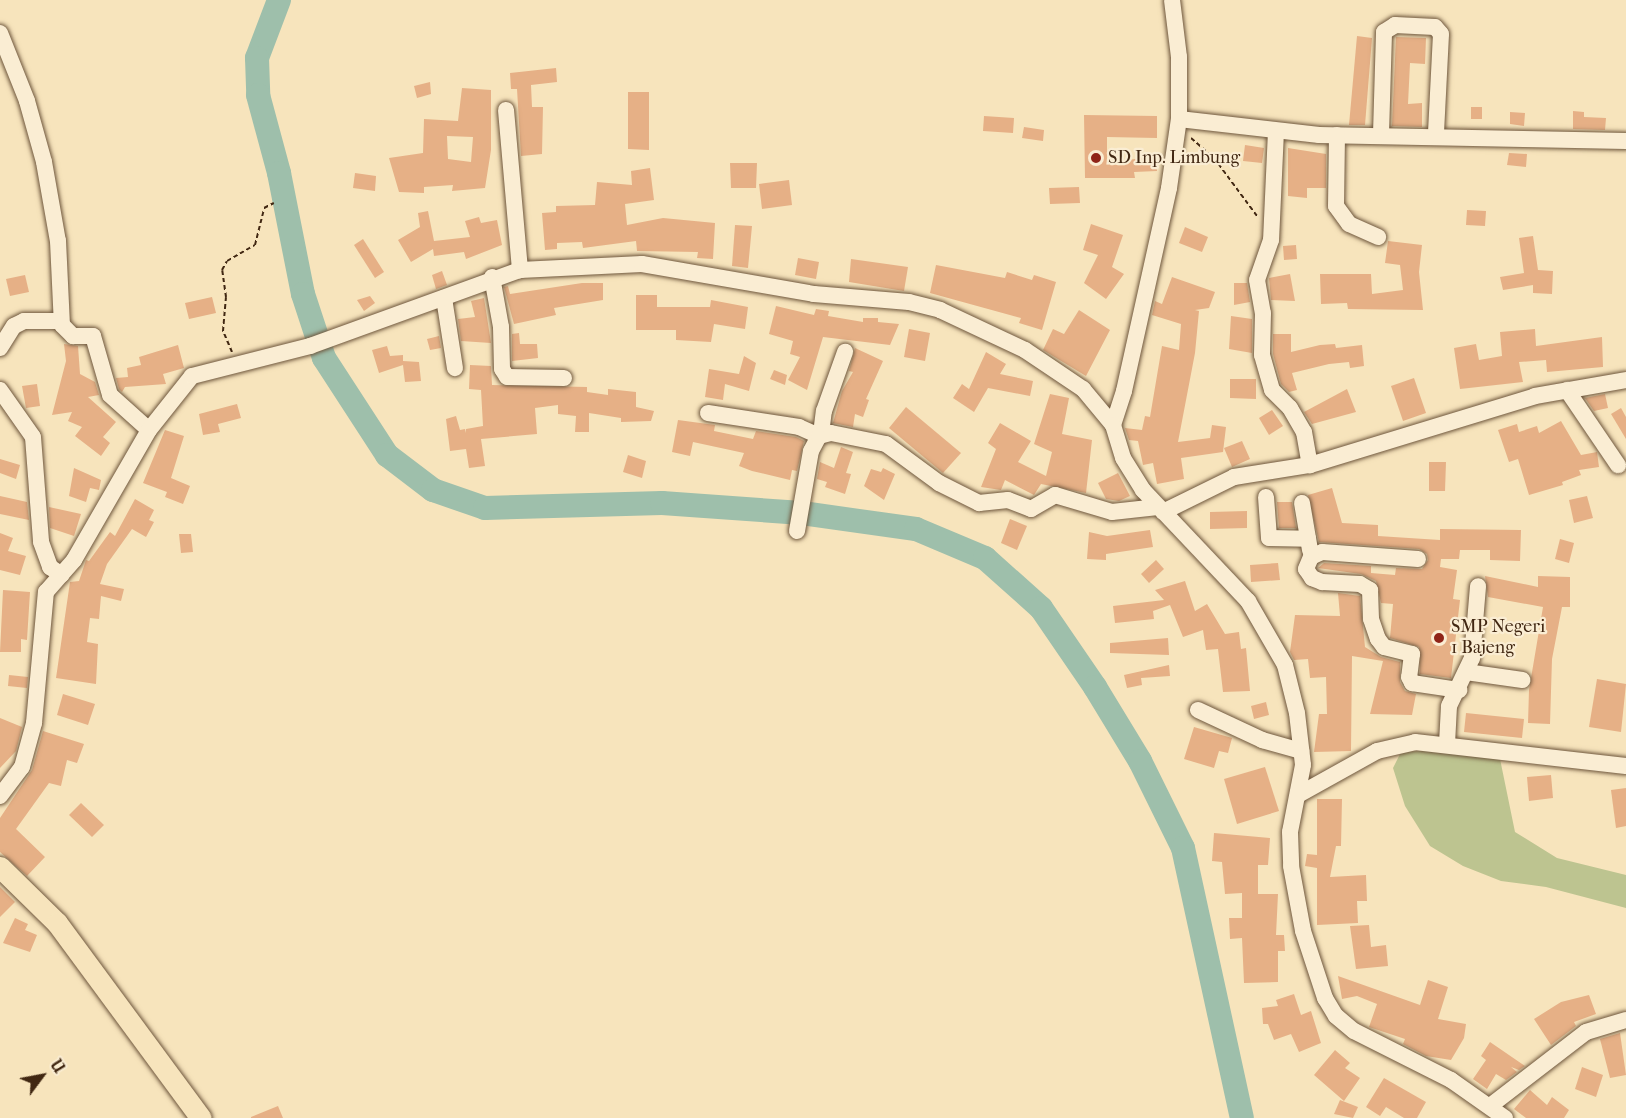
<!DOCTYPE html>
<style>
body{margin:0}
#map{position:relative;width:1626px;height:1118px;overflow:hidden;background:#f7e4bc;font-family:"IM FELL French Canon",serif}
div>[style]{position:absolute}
.green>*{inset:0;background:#bdc490}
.river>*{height:24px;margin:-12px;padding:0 12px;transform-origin:12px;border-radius:12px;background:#9ebfab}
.building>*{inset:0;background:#e6b086}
.path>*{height:2px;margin-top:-1px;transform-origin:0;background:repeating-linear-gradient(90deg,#412712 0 4.5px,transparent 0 7.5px)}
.roads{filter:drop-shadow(0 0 2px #6e563c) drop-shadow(0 0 2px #6e563c)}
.minor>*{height:16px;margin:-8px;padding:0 8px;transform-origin:8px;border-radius:8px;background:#faedd3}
.major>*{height:21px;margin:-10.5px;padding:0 10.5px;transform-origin:10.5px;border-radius:10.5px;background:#f7e4bc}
.dots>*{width:16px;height:16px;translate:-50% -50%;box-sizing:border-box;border:3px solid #faedd3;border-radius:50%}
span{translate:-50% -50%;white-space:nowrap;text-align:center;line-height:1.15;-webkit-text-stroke:4.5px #faedd3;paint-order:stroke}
.poi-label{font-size:18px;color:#412712}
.left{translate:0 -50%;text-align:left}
.north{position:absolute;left:12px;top:1046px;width:60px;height:60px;-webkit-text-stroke:4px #faedd3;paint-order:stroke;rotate:58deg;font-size:16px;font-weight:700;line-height:24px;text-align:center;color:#412712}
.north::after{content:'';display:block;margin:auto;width:21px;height:27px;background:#412712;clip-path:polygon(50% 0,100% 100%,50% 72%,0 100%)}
</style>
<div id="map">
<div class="green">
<div style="clip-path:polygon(1463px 749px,1499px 754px,1515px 832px,1557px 858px,1626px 875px,1626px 908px,1546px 887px,1501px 881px,1463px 866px,1430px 846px,1405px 806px,1393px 768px,1401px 752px)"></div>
</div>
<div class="river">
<div style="left:279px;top:0;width:62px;rotate:110.8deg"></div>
<div style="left:257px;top:58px;width:37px;rotate:88deg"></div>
<div style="left:258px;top:95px;width:81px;rotate:74.9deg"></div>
<div style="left:279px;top:173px;width:123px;rotate:78.8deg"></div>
<div style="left:303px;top:294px;width:67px;rotate:71.8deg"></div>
<div style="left:324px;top:358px;width:116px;rotate:57deg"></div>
<div style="left:387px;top:455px;width:58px;rotate:37.3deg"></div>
<div style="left:433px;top:490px;width:55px;rotate:19.1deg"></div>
<div style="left:485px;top:508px;width:177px;rotate:-1.6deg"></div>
<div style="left:662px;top:503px;width:140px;rotate:4.1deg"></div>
<div style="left:802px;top:513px;width:115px;rotate:8deg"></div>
<div style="left:916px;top:529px;width:75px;rotate:22.8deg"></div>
<div style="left:985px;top:558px;width:75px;rotate:41.8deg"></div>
<div style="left:1041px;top:608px;width:96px;rotate:55.6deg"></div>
<div style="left:1095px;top:687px;width:87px;rotate:58.7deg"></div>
<div style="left:1140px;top:761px;width:97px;rotate:63.7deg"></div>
<div style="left:1183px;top:848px;width:276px;rotate:77.7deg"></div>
</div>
<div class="building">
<div style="clip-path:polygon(1357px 36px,1372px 38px,1365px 125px,1349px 125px)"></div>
<div style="clip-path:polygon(1396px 37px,1426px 38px,1425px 64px,1410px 63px,1408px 104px,1422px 103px,1422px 127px,1392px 126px)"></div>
<div style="clip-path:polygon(556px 68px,557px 82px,531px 85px,532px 107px,543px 107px,542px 154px,521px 156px,517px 89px,511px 89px,510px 73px)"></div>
<div style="clip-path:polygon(430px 82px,431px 94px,417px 98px,414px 86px)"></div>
<div style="clip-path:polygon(evenodd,462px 88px,491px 90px,491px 150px,485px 188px,452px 191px,453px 185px,424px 187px,424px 193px,399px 192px,389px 158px,423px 153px,424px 119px,458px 121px,462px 88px,447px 136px,473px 137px,471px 162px,448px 159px,447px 136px)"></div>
<div style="clip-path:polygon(628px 92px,649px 92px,649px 150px,628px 149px)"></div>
<div style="clip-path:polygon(1471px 107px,1482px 107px,1482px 119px,1471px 119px)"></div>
<div style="clip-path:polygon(1573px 111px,1584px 112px,1584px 117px,1606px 118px,1605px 130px,1573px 129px)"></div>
<div style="clip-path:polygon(1510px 112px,1525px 113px,1524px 126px,1510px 124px)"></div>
<div style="clip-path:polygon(1084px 115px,1157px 116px,1157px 138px,1107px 137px,1107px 163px,1156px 156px,1157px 171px,1134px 172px,1135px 178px,1085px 178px)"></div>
<div style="clip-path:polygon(984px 116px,1014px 118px,1013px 133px,983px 131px)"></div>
<div style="clip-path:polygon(1024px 127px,1044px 130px,1043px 141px,1022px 138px)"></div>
<div style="clip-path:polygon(1245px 145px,1264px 148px,1262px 163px,1243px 161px)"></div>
<div style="clip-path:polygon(1288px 148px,1326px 154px,1326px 188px,1307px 188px,1307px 198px,1288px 196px)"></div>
<div style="clip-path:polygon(1509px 153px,1527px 154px,1526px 167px,1507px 165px)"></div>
<div style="clip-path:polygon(730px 163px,757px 163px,756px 188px,731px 188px)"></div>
<div style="clip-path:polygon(650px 168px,654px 200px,625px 204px,627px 225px,663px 218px,715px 223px,713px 259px,697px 258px,698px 252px,637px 251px,636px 241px,583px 248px,582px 242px,557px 243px,557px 249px,545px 250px,542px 213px,556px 212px,556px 206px,595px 205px,597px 182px,632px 185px,631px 171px)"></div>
<div style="clip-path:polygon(355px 173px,376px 176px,375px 191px,353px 188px)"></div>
<div style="clip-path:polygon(789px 180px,792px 205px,762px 209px,759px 184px)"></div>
<div style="clip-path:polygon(1079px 187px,1080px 203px,1050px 204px,1049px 188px)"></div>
<div style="clip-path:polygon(1467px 210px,1486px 211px,1485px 226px,1466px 225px)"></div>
<div style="clip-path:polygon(428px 211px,434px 241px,470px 237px,465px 221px,479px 217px,481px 223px,497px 220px,502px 245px,466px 259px,464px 252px,434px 256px,433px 249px,411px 262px,398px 240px,420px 227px,418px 213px)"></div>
<div style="clip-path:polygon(1091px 224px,1123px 235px,1112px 267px,1124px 274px,1106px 299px,1084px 283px,1098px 255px,1083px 250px)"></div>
<div style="clip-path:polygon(735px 225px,752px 226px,748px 268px,732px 266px)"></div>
<div style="clip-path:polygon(1185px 227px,1208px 237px,1202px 252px,1179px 243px)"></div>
<div style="clip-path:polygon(1533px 236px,1538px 270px,1553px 271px,1552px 294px,1533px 293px,1533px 285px,1503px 290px,1500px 277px,1524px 273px,1519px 238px)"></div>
<div style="clip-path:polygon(363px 239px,384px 272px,375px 278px,354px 245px)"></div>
<div style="clip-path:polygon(1388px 241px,1422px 245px,1419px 272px,1423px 310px,1348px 309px,1347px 303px,1321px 304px,1320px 274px,1371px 274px,1372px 294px,1403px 290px,1400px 265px,1385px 263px)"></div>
<div style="clip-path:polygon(1296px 245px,1297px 259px,1284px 260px,1283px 246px)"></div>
<div style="clip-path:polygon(798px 258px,819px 262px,816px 279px,795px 275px)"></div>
<div style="clip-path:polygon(851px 259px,908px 267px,904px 291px,849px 282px)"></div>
<div style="clip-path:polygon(936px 265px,1005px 278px,1007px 272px,1032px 280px,1034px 275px,1056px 282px,1042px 330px,1019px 323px,1021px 318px,930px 293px)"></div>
<div style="clip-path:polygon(442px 271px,447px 285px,436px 289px,432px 275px)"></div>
<div style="clip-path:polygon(1290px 274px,1295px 301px,1271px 300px,1269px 278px)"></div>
<div style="clip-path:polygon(25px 275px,29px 292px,10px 296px,6px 279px)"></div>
<div style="clip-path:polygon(1172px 277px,1215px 292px,1209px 308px,1195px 310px,1199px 311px,1195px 353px,1178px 442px,1210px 438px,1212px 425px,1226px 427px,1223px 452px,1181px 458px,1184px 479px,1157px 484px,1153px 463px,1143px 465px,1138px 441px,1129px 440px,1125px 428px,1142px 430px,1145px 416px,1150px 417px,1162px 346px,1179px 350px,1181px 324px,1152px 315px,1155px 301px,1162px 304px)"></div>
<div style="clip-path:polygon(582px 283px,603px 283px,603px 300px,554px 308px,556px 315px,514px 324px,504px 287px,508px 286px,510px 294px)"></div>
<div style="clip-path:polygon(1234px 283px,1247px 283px,1250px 302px,1234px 305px)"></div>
<div style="clip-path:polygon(636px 295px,657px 295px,657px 307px,710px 307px,711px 300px,748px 307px,745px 329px,714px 324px,711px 342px,676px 340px,676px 330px,636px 330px)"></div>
<div style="clip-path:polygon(370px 296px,375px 303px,364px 311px,357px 300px)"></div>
<div style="clip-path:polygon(212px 297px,216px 313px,189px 319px,185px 303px)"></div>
<div style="clip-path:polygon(484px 298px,491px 343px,461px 341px,458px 319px,475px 317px,471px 301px)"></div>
<div style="clip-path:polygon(776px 306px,814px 315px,816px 309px,829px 311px,828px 316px,863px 322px,863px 318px,878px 318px,878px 322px,899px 324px,890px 345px,823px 337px,807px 390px,788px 380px,800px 357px,790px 354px,793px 341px,769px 334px)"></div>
<div style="clip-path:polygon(1079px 310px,1110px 330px,1086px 376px,1043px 350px,1053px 329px,1064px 334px)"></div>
<div style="clip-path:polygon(1231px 316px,1252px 319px,1252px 353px,1229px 349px)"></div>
<div style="clip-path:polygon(909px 329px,930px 333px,925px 361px,904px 357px)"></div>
<div style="clip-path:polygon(1535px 329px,1536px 346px,1602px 337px,1603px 367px,1547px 372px,1546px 360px,1519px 362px,1523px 382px,1460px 389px,1454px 348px,1476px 344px,1479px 360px,1502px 356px,1500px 332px)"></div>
<div style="clip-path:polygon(519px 333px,520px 344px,537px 344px,538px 358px,512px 361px,512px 334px)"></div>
<div style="clip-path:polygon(1273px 334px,1291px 334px,1291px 352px,1320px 345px,1335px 344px,1336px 348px,1362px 345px,1364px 366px,1350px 368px,1349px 362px,1329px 364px,1292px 373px,1297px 390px,1289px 392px,1281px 384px,1273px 354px)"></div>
<div style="clip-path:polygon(439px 336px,441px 348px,430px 350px,427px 339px)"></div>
<div style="clip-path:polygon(64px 344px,78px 346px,80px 374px,95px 382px,99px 395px,88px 397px,116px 422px,103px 437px,110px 443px,101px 456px,75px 436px,82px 427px,68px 421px,72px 412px,52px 415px,66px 361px)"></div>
<div style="clip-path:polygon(178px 345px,184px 368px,163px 374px,166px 384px,125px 387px,122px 392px,119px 389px,116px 378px,128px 377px,127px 368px,141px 365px,139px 357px)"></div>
<div style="clip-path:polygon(387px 346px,390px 356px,403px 355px,403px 361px,419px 362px,421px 381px,405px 382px,403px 365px,379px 373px,372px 350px)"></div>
<div style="clip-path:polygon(855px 348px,883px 361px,866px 399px,869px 400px,863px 417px,855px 414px,853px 427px,833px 423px,842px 391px,853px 372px,849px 371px)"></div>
<div style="clip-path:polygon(986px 352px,1006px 364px,1000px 374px,1033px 381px,1030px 396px,988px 388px,974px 412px,953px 398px,962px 384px,969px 389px)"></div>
<div style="clip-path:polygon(744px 356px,756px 363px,749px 391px,725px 384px,723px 400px,705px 397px,709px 369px,739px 374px)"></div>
<div style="clip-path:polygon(470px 365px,491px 366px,492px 385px,587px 387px,587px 392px,608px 395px,608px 389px,636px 392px,636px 407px,654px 411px,651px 421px,621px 422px,621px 418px,589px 413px,589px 432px,575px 432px,576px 416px,558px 414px,558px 405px,535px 408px,537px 434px,481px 439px,485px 466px,469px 468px,466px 449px,450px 451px,446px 419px,456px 416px,460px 430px,465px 429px,466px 433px,466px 429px,483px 426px,481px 390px,469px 389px)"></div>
<div style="clip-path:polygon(774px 370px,787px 375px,785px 385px,770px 379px)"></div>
<div style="clip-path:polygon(1414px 378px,1426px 413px,1403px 421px,1391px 386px)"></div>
<div style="clip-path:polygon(1230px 379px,1256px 379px,1256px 399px,1230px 398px)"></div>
<div style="clip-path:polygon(37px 384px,40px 406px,26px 408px,22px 386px)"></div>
<div style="clip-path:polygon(1347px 389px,1356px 412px,1312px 424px,1304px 412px)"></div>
<div style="clip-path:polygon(1050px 394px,1069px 398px,1062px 434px,1092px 440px,1086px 493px,1041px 484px,1034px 495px,1005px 480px,1001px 490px,981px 487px,996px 449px,988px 443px,1000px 423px,1031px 441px,1018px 462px,1046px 476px,1052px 452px,1034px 444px)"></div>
<div style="clip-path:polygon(1605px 394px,1608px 408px,1594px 411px,1585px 398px)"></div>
<div style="clip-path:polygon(237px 404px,241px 418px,218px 424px,220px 432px,203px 435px,199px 414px)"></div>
<div style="clip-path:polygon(906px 407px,961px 453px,943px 473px,889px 428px)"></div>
<div style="clip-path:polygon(1621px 408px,1626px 417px,1626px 439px,1611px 414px)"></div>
<div style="clip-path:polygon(1272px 410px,1283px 426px,1269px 435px,1259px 418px)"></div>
<div style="clip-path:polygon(678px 420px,715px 425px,714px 431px,753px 439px,756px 431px,796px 437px,804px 441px,797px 471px,792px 470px,790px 480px,752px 471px,739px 466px,744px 453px,693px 442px,690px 456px,672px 452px)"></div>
<div style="clip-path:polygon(1561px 421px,1581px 455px,1597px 452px,1599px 467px,1579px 470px,1581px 475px,1562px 482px,1563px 485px,1529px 495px,1518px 459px,1509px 462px,1498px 430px,1517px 424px,1519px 432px,1537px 426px,1539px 433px)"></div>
<div style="clip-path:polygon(165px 430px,184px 436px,171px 478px,190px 486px,183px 504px,165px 497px,167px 492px,143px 483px)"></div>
<div style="clip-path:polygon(1242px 441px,1250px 459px,1232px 467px,1224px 448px)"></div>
<div style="clip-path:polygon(841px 447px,853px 452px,846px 473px,851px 474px,845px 494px,825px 487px,827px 482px,817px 479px,820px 462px,834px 468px)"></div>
<div style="clip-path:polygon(628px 455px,646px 461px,642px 478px,623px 472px)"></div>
<div style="clip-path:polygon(0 459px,20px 465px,16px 479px,0 473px)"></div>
<div style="clip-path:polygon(1429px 462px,1446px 462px,1445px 491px,1429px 491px)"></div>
<div style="clip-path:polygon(74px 468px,101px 480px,99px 490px,90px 488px,86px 502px,69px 496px)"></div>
<div style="clip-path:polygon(883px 468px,895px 474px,884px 500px,864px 486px,871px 469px,881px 472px)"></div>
<div style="clip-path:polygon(1118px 473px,1130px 496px,1119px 501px,1106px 499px,1098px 483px)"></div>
<div style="clip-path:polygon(1332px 488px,1342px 523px,1378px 525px,1378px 536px,1440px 540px,1440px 529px,1521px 530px,1520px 561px,1490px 560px,1490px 550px,1460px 550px,1459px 559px,1441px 559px,1440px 567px,1457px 570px,1453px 599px,1460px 600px,1451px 678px,1420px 674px,1419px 647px,1390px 638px,1393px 604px,1381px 603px,1376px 581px,1361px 574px,1318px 568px,1324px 563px,1371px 566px,1371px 573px,1395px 575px,1396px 568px,1422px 569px,1428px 560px,1427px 554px,1419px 549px,1319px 542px,1308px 495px)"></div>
<div style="clip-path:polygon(0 496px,27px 502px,29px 520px,0 514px)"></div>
<div style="clip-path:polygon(1587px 496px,1593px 518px,1574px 523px,1569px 500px)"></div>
<div style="clip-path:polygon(135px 499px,154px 510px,149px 520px,154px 522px,146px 537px,132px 529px,107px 564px,100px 584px,124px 589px,121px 601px,101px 596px,99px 619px,90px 618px,87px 642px,98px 644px,96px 684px,56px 678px,70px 582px,79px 581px,86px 560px,89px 561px,110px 532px,115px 536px)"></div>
<div style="clip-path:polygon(1277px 502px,1292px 502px,1296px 528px,1279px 528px)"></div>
<div style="clip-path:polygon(49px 507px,81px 514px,74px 536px,50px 528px)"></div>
<div style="clip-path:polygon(1247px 511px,1247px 528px,1210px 529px,1210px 512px)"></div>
<div style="clip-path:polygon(1010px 519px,1027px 526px,1017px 550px,1001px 543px)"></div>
<div style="clip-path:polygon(1150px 530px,1153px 547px,1106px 554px,1106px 560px,1087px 559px,1089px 532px,1107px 536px)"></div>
<div style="clip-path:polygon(0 533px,13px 538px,8px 551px,26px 556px,20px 575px,0 570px)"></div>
<div style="clip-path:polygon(179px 534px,191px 534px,193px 552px,181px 553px)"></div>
<div style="clip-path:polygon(1560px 539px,1574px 543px,1569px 563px,1555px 559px)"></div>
<div style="clip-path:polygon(1156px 560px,1164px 569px,1149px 583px,1141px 574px)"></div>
<div style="clip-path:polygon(1278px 563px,1280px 580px,1251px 582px,1250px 565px)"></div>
<div style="clip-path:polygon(1485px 576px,1538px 587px,1538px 576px,1570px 577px,1570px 607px,1562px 607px,1552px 659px,1550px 724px,1528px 723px,1529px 690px,1543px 607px,1488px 597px)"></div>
<div style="clip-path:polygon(1185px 581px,1195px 611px,1207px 604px,1225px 634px,1239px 632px,1241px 649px,1246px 648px,1250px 691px,1223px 692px,1218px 649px,1206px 650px,1203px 630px,1183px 637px,1170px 605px,1153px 611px,1154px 619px,1115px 623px,1113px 606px,1164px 600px,1155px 590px)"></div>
<div style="clip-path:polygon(3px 590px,30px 592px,27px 640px,21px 639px,21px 652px,0 652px)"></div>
<div style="clip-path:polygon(1338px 593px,1360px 596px,1365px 647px,1381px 657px,1400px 662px,1400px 682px,1405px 691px,1416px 694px,1412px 715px,1370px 714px,1383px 661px,1352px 656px,1351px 751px,1314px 752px,1319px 714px,1327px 714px,1326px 677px,1310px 678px,1308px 659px,1294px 660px,1290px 652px,1295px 615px,1340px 616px)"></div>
<div style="clip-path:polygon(1168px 638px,1169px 655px,1110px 653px,1110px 643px)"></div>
<div style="clip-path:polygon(1169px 665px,1170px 676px,1141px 678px,1142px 685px,1127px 688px,1124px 675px)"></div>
<div style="clip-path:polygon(9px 675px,28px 677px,27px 688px,8px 686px)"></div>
<div style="clip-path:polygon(1597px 679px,1626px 684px,1621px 732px,1589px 727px)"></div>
<div style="clip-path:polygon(63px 694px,95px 704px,88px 725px,57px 715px)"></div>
<div style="clip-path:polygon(1266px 702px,1269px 715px,1254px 719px,1251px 706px)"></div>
<div style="clip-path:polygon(1466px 713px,1524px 719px,1522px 738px,1464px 732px)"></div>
<div style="clip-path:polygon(0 718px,22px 727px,16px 751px,0 768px)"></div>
<div style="clip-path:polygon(1194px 727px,1232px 738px,1228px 753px,1219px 751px,1214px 768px,1184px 759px)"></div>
<div style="clip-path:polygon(43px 731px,84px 744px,77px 763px,67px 760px,61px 786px,49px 783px,16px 829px,45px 857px,27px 876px,0 852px,0 818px,32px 770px)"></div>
<div style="clip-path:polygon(1265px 767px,1279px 811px,1237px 824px,1224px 779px)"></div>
<div style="clip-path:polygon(1551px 775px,1553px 798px,1529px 801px,1527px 777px)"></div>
<div style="clip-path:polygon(1626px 788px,1626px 826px,1616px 828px,1611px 790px)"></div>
<div style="clip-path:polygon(1317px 799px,1342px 799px,1341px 846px,1336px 846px,1330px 877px,1366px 875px,1367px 901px,1357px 901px,1358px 923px,1317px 925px,1317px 868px,1305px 866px,1307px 854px,1317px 855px)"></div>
<div style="clip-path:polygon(81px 803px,104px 825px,92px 837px,69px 815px)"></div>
<div style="clip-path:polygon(1214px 833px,1270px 838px,1268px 865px,1258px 865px,1258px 894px,1278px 894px,1276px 935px,1284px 935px,1285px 951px,1278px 951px,1278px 982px,1244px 983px,1242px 938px,1230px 939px,1229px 918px,1242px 918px,1242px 893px,1225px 894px,1222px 862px,1212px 861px)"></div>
<div style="clip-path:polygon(0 887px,15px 902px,0 917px)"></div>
<div style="clip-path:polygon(15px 918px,28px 924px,25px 930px,37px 935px,30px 952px,3px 943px)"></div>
<div style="clip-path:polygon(1369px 925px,1371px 947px,1386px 945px,1388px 966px,1356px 969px,1350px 926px)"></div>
<div style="clip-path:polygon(1338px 976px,1420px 1005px,1428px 980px,1448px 987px,1438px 1019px,1466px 1024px,1464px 1038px,1451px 1060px,1426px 1056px,1403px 1044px,1405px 1039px,1369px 1027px,1377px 1004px,1357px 996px,1342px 999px)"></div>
<div style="clip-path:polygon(1294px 994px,1301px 1015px,1311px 1011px,1321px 1043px,1299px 1052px,1291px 1034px,1274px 1040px,1268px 1024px,1263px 1024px,1262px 1008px,1278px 1006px,1276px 1000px)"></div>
<div style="clip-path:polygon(1589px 995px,1596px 1014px,1574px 1022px,1576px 1026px,1551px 1045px,1534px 1019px,1561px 1002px)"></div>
<div style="clip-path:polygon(1620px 1033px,1626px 1075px,1610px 1078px,1600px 1039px)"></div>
<div style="clip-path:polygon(1490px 1042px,1525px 1066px,1519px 1070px,1511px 1067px,1517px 1072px,1506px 1080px,1496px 1074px,1487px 1089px,1473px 1079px,1486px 1060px,1481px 1056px)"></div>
<div style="clip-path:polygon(1335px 1050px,1350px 1063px,1345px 1068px,1360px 1078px,1344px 1101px,1314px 1075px)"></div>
<div style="clip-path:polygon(1582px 1067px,1603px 1075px,1596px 1097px,1575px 1089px)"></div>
<div style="clip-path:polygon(1384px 1078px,1426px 1102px,1417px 1118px,1404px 1118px,1386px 1107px,1380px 1116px,1366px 1107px)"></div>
<div style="clip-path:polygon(1530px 1090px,1547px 1105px,1552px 1097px,1569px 1110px,1564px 1118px,1526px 1118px,1514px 1109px)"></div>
<div style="clip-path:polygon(1340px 1100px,1358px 1107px,1353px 1118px,1334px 1114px)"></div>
<div style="clip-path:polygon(278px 1106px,283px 1118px,251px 1118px,251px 1117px)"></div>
</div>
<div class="path">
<div style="left:1191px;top:138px;width:30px;rotate:41deg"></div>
<div style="left:1214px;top:158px;width:72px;rotate:53.4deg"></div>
<div style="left:232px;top:352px;width:23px;rotate:-113deg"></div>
<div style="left:223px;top:331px;width:34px;rotate:-85deg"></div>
<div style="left:226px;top:297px;width:27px;rotate:-98deg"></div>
<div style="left:222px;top:270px;width:10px;rotate:-61deg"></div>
<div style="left:227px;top:261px;width:32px;rotate:-30deg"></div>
<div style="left:255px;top:245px;width:38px;rotate:-76deg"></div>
<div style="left:264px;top:208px;width:11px;rotate:-27deg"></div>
</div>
<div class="roads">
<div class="minor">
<div style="left:0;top:33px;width:73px;rotate:68.3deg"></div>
<div style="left:27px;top:101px;width:63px;rotate:74.4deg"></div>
<div style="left:44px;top:162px;width:80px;rotate:80deg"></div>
<div style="left:58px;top:241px;width:84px;rotate:87.3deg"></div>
<div style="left:62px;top:325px;width:16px;rotate:45deg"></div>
<div style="left:73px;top:336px;width:20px"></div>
<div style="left:93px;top:336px;width:61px;rotate:73.9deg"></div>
<div style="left:110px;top:395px;width:52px;rotate:41.9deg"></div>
<div style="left:506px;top:110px;width:161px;rotate:85deg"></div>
<div style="left:1179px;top:119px;width:141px;rotate:6.5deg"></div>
<div style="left:1319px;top:135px;width:307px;rotate:1.1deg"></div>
<div style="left:1276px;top:131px;width:109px;rotate:92.6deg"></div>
<div style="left:1271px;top:240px;width:42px;rotate:109.3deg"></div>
<div style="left:1257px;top:280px;width:34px;rotate:80deg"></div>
<div style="left:1263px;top:313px;width:42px;rotate:91.4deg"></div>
<div style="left:1262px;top:355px;width:36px;rotate:74deg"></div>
<div style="left:1272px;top:390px;width:25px;rotate:45deg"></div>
<div style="left:1290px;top:408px;width:28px;rotate:60deg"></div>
<div style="left:1304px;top:432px;width:34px;rotate:80deg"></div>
<div style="left:1381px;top:134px;width:102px;rotate:-88.3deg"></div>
<div style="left:1384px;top:32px;width:13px;rotate:-32deg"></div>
<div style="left:1395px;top:25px;width:40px;rotate:2.9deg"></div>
<div style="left:1435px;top:27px;width:9px;rotate:49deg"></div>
<div style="left:1441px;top:34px;width:100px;rotate:92.9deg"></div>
<div style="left:1337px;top:135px;width:71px;rotate:90.8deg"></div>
<div style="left:1336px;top:206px;width:22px;rotate:54deg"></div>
<div style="left:1349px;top:224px;width:32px;rotate:24deg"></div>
<div style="left:492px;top:277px;width:51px;rotate:79.8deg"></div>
<div style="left:501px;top:327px;width:42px;rotate:88.6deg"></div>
<div style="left:502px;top:369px;width:9px;rotate:58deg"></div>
<div style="left:507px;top:377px;width:57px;rotate:1deg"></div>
<div style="left:444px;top:298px;width:71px;rotate:81.1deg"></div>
<div style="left:0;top:348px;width:26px;rotate:-58deg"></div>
<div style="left:14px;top:326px;width:11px;rotate:-27deg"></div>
<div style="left:24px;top:321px;width:37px"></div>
<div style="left:0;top:390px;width:57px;rotate:54.9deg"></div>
<div style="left:33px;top:437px;width:105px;rotate:85.6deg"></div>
<div style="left:41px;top:542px;width:27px;rotate:70deg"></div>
<div style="left:50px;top:567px;width:14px;rotate:34deg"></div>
<div style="left:1567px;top:390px;width:91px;rotate:55.8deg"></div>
<div style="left:708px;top:413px;width:92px;rotate:8.7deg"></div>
<div style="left:799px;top:427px;width:22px;rotate:24deg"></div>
<div style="left:1113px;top:425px;width:36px;rotate:-72deg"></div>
<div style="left:1124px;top:391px;width:208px;rotate:-77.5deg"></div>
<div style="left:1169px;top:188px;width:70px;rotate:-81.8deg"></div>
<div style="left:1179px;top:119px;width:62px;rotate:-90deg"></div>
<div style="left:1179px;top:57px;width:57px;rotate:-97deg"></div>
<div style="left:821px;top:434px;width:23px;rotate:-83deg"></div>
<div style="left:824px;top:411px;width:63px;rotate:-70.4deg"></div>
<div style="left:1266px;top:497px;width:41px;rotate:85.8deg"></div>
<div style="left:1269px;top:538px;width:39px;rotate:1deg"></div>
<div style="left:1302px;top:503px;width:48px;rotate:80.3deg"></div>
<div style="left:1163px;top:512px;width:79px;rotate:-26.2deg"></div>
<div style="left:1234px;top:477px;width:77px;rotate:-9deg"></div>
<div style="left:1310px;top:465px;width:235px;rotate:-17deg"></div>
<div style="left:1535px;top:396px;width:92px;rotate:-10deg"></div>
<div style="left:797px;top:531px;width:81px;rotate:-80.1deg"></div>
<div style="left:811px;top:451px;width:17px;rotate:-62deg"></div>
<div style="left:819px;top:436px;width:12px;rotate:-14deg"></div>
<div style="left:831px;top:433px;width:56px;rotate:11.3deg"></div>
<div style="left:886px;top:444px;width:66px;rotate:36.3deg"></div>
<div style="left:939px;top:483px;width:45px;rotate:26.6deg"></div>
<div style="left:979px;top:503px;width:29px;rotate:-6deg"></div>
<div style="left:1008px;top:500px;width:25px;rotate:21deg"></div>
<div style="left:1031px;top:509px;width:28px;rotate:-30deg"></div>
<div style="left:1055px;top:495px;width:59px;rotate:16.6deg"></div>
<div style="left:1112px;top:512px;width:46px;rotate:-6.2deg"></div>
<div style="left:1418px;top:559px;width:96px;rotate:-175.8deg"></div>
<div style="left:1322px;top:552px;width:12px;rotate:156deg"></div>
<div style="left:1311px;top:557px;width:13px;rotate:113deg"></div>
<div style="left:1306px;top:569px;width:11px;rotate:56deg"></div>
<div style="left:1312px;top:578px;width:11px;rotate:22deg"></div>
<div style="left:1322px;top:582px;width:38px;rotate:3deg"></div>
<div style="left:1360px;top:584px;width:12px;rotate:31deg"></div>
<div style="left:1370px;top:590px;width:29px;rotate:88deg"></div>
<div style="left:1371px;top:619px;width:21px;rotate:71deg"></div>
<div style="left:1378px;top:639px;width:10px;rotate:53deg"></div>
<div style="left:1384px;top:647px;width:29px;rotate:14deg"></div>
<div style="left:1412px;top:654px;width:23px;rotate:97deg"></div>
<div style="left:1409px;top:677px;width:7px;rotate:63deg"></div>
<div style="left:1412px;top:683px;width:48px;rotate:8.5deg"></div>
<div style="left:1466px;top:672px;width:57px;rotate:8.1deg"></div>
<div style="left:1198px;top:710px;width:71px;rotate:25.1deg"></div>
<div style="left:1262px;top:740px;width:41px;rotate:15.8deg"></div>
<div style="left:1447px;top:744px;width:38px;rotate:-87deg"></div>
<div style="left:1449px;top:706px;width:53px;rotate:-64.4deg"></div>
<div style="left:1472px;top:658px;width:72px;rotate:-85.2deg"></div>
<div style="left:1298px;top:795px;width:90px;rotate:-29.1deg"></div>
<div style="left:1377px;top:751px;width:39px;rotate:-13deg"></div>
<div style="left:1415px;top:742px;width:212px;rotate:6.5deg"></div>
<div style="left:0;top:796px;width:36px;rotate:-53deg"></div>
<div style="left:22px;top:767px;width:46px;rotate:-74.7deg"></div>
<div style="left:34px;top:723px;width:132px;rotate:-84.8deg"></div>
<div style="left:46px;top:592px;width:43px;rotate:-48.8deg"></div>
<div style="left:74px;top:560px;width:150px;rotate:-60deg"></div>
<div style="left:149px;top:430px;width:69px;rotate:-51.5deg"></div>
<div style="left:192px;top:376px;width:122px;rotate:-14.3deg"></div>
<div style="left:310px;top:346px;width:223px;rotate:-19.9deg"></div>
<div style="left:520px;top:270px;width:122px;rotate:-2.8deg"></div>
<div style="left:642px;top:264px;width:175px;rotate:9.9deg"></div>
<div style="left:814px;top:294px;width:95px;rotate:4.8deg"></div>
<div style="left:909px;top:302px;width:32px;rotate:14deg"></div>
<div style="left:940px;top:310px;width:94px;rotate:25.2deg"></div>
<div style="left:1025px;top:350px;width:70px;rotate:33.9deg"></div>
<div style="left:1083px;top:389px;width:47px;rotate:50.2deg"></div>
<div style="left:1113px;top:425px;width:34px;rotate:73deg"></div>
<div style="left:1123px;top:458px;width:38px;rotate:58deg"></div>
<div style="left:1143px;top:490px;width:153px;rotate:46.6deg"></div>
<div style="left:1248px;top:601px;width:74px;rotate:60deg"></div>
<div style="left:1285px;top:665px;width:49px;rotate:76deg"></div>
<div style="left:1297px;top:713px;width:52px;rotate:83.4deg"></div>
<div style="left:1303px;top:765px;width:68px;rotate:101deg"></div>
<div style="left:1290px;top:832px;width:34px;rotate:88deg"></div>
<div style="left:1291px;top:866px;width:66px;rotate:79.5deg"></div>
<div style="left:1303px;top:931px;width:71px;rotate:71.8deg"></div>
<div style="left:1325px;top:998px;width:21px;rotate:59deg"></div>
<div style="left:1336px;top:1016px;width:23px;rotate:40deg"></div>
<div style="left:1354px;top:1031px;width:109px;rotate:26.8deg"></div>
<div style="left:1451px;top:1080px;width:66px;rotate:35.1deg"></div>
<div style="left:1490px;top:1106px;width:121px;rotate:-37.6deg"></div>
<div style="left:1586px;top:1032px;width:42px;rotate:-16.7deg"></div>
</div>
<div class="major">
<div style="left:0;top:867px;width:80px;rotate:44.5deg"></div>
<div style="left:57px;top:923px;width:242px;rotate:53.6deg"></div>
</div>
</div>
<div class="dots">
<div style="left:1096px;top:158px;background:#8f2418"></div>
<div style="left:1439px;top:638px;background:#8f2418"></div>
</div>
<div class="poi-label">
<span class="left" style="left:1108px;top:158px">SD Inp. Limbung</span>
<span class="left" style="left:1451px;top:638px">SMP Negeri<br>1 Bajeng</span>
</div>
<div class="north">U</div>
</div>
